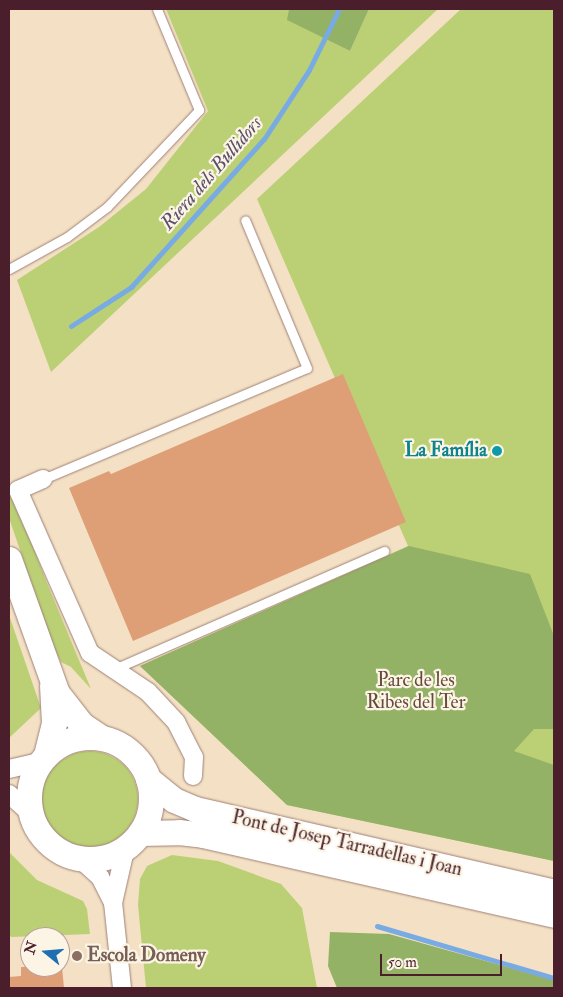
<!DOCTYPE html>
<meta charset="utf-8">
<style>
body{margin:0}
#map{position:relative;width:563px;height:997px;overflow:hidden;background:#f4e0c4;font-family:"IM FELL Double Pica",serif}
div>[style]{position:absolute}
.green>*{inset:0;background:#bbd074}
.round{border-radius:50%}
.forest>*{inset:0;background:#94b266}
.stream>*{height:5px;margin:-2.5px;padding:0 2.5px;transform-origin:2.5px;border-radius:2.5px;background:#78aae4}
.building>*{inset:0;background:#de9f77}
.roads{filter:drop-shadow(0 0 1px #9f8078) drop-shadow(0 0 1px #9f8078)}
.lane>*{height:9px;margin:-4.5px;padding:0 4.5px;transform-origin:4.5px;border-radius:4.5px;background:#fff}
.street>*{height:18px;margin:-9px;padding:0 9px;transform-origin:9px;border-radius:9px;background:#fff}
.secondary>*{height:25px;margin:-12.5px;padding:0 12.5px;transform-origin:12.5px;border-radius:12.5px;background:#fff}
.secondary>.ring{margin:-12.5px;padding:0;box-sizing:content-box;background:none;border:25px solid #fff;border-radius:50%}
.dots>*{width:14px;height:14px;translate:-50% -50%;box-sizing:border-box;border:2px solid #fcf5e5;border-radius:50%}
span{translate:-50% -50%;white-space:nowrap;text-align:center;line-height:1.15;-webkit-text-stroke:4.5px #fcf5e5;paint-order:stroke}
.culture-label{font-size:19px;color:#0d838f;font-weight:700}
.right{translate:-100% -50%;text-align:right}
.park-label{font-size:19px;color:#664b3d}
.street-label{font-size:19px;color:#4a1f2b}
.education-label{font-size:19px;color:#785e54;font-weight:700}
.left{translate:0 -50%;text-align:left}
.water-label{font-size:20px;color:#5a506c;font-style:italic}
.frame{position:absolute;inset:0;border:10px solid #4a1f2b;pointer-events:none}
.north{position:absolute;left:20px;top:927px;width:50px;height:50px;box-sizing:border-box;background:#fcf5e5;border:1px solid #b59f9b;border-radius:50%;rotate:287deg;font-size:14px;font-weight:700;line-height:20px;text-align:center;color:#4a1f2b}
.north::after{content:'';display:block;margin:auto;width:18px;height:22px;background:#1f6fb2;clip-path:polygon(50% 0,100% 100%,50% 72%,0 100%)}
.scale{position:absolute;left:380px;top:954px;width:122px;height:22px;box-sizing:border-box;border:2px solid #4a1f2b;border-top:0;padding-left:6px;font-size:15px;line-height:18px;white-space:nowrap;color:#4a1f2b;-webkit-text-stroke:4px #fcf5e5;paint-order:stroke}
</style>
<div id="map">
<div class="green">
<div style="clip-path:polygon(166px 9px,289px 9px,288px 20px,350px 51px,369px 9px,438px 9px,51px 372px,17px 280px,99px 227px,146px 189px,208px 111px)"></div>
<div style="clip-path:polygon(461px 9px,554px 9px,554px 861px,287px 805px,140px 666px,408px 546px,257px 199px)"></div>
<div style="clip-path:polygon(9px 485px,47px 583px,91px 689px,71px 667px,61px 662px,53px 646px,9px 518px)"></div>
<div style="clip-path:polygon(9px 615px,41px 708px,9px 738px)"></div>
<div class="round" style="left:42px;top:751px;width:96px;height:96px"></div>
<div style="clip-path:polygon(9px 852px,37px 880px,83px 901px,87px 909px,90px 934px,11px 937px,9px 934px)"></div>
<div style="clip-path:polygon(172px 855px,218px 861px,281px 884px,302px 908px,317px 988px,146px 988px,138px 905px,140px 879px,147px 866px)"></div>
</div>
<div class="forest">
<div style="clip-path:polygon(289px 9px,369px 9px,350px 51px,287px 20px)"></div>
<div style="clip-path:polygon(409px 546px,530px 574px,554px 636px,554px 729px,534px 729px,514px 751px,554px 765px,554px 861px,287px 805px,140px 666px)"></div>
<div style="clip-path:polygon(330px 932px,389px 934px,554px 980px,554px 988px,337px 988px,328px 966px)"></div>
</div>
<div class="stream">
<div style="left:71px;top:326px;width:72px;rotate:-33deg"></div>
<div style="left:131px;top:287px;width:199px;rotate:-48.1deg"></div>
<div style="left:264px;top:139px;width:82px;rotate:-56.9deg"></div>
<div style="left:309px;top:70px;width:68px;rotate:-63.8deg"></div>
<div style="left:377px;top:926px;width:184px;rotate:16.4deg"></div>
</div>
<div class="building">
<div style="clip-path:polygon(343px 374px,406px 522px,133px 641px,69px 488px,109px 471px,111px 474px)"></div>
<div style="clip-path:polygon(21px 967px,62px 967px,64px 988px,9px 988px,9px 977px,21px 976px)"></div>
</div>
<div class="roads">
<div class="lane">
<div style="left:9px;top:269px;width:66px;rotate:-28.9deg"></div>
<div style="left:67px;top:237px;width:50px;rotate:-36.9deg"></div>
<div style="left:107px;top:207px;width:134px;rotate:-46.5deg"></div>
<div style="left:199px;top:110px;width:109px;rotate:-112.6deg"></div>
<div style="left:43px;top:479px;width:286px;rotate:-22.8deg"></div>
<div style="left:307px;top:368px;width:160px;rotate:-112.7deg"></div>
<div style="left:114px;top:669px;width:295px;rotate:-23.6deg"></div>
</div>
<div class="street">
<div style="left:43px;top:479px;width:27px;rotate:156deg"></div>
<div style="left:18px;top:490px;width:178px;rotate:66.2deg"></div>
<div style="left:90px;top:653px;width:70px;rotate:33.9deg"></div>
<div style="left:148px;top:692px;width:41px;rotate:47deg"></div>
<div style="left:176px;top:722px;width:39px;rotate:63deg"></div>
<div style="left:194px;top:757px;width:19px;rotate:93deg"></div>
<div style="left:9px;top:769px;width:32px;rotate:-13deg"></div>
<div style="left:9px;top:794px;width:28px;rotate:42deg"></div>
<div style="left:79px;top:858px;width:28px;rotate:42deg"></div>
<div style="left:100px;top:877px;width:29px;rotate:63deg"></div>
<div style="left:122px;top:988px;width:85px;rotate:-96deg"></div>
<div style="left:113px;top:903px;width:58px;rotate:-77.2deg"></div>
</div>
<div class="secondary">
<div style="left:9px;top:559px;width:142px;rotate:70.3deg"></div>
<div style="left:57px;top:693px;width:39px;rotate:52deg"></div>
<div style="left:81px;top:724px;width:23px;rotate:34deg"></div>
<div class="ring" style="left:29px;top:737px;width:97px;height:97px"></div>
<div style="left:46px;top:755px;width:33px;rotate:-76deg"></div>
<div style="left:54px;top:723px;width:37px;rotate:-93deg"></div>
<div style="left:148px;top:779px;width:33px;rotate:39deg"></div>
<div style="left:174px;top:800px;width:23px;rotate:23deg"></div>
<div style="left:195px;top:809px;width:368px;rotate:13deg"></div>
<div style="left:140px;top:833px;width:39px;rotate:-1deg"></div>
<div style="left:179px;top:832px;width:24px;rotate:7deg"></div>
<div style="left:203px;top:835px;width:360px;rotate:12.8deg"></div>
</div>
</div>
<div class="dots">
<div style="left:497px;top:451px;background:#0f9aa8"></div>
<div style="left:77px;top:956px;background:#8d6e63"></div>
</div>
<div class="culture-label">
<span class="right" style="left:487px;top:451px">La Família</span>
</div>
<div class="park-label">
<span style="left:416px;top:692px">Parc de les<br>Ribes del Ter</span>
</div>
<div class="street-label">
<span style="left:347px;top:844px;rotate:13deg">Pont de Josep Tarradellas i Joan</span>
</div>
<div class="education-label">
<span class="left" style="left:87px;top:956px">Escola Domeny</span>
</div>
<div class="water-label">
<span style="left:211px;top:173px;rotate:-49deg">Riera dels Bullidors</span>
</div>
<div class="frame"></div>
<div class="north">N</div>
<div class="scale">50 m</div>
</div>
